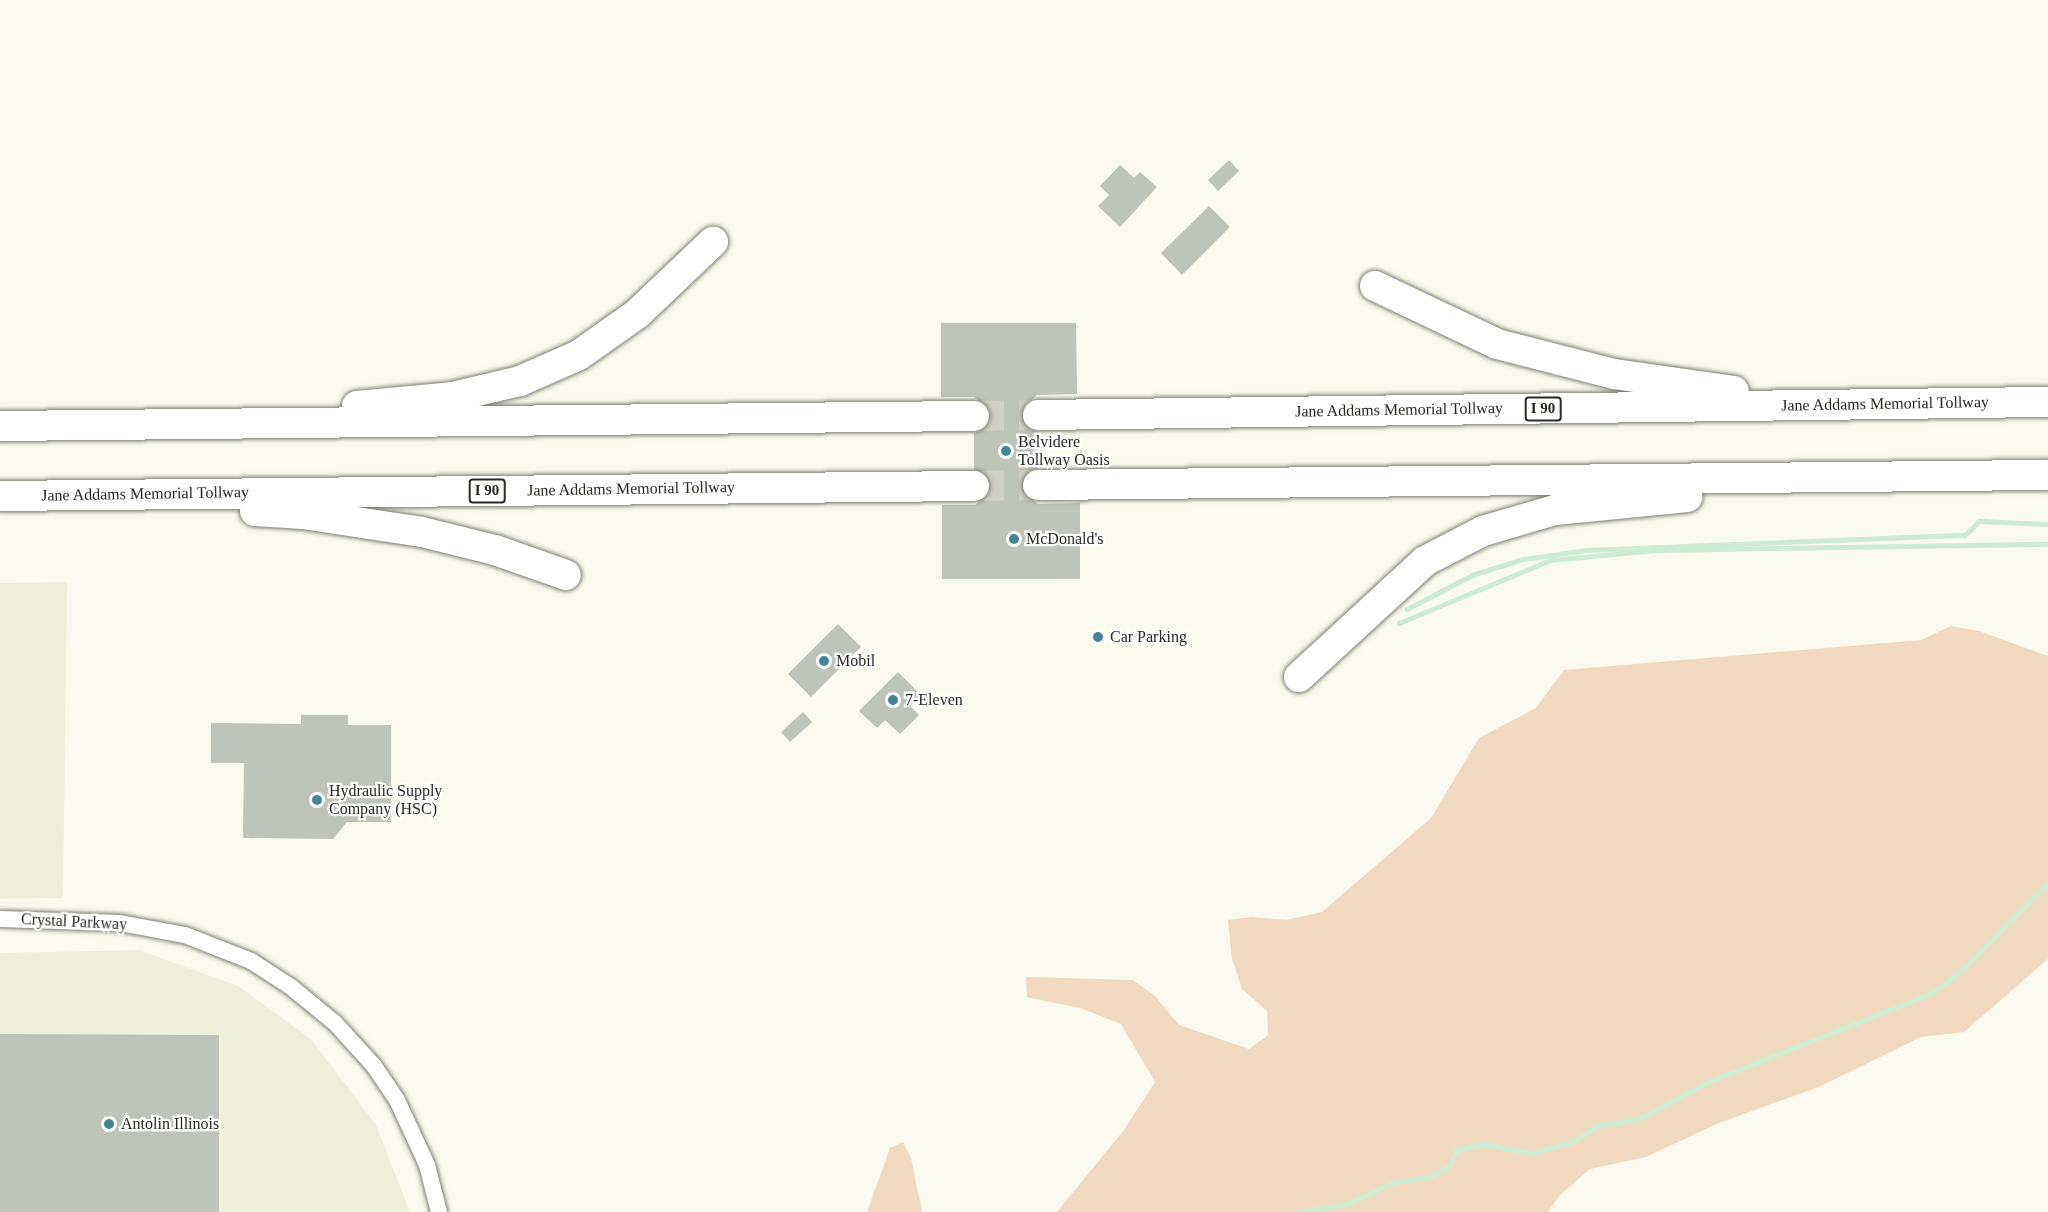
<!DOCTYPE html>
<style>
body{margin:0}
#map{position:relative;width:2048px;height:1212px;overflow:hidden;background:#fafaee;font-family:Georgia,serif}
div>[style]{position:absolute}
.built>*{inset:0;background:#eff0dc}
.green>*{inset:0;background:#f0d9c1}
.stream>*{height:5px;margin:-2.5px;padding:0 2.5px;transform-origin:2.5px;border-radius:2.5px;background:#ceebd4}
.building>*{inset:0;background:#bec4ba}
.motorway-tunnel>*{height:30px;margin-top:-15px;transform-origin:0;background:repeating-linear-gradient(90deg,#d0d0c6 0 30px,transparent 0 45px)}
.roads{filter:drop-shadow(0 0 2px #7e7f74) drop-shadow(0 0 2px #7e7f74)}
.minor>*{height:16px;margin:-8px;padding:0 8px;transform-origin:8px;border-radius:8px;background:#fff}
.motorway>*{height:30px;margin:-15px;padding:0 15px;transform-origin:15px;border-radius:15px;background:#fff}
.dots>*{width:16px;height:16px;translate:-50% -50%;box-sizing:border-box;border:3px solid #fff;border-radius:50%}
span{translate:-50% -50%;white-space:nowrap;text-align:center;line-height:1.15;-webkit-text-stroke:4.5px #fff;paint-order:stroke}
.shield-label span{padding:2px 4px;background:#fff;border:2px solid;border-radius:4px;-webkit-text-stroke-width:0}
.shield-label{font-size:15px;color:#282824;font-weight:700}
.street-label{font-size:16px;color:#282824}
.poi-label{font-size:16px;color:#282824}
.left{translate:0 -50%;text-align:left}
</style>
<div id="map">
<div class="built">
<div style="clip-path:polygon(67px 582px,63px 898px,0 899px,0 583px)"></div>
<div style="clip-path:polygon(139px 950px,238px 986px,311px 1039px,376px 1125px,410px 1212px,0 1212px,0 953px)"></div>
</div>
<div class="green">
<div style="clip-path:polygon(1951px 626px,1979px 631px,2048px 656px,2048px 959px,1964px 1032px,1921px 1037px,1819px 1087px,1719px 1123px,1646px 1157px,1590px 1169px,1560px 1195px,1548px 1212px,1057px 1212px,1124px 1130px,1155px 1082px,1121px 1024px,1080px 1008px,1027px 997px,1026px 977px,1133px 980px,1155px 996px,1179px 1025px,1249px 1049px,1268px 1035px,1267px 1011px,1242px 989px,1232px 959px,1228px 920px,1252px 917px,1286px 920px,1322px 912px,1431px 818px,1479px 738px,1536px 708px,1564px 670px,1921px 640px)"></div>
<div style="clip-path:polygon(903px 1142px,911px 1158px,922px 1212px,867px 1212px,890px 1148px)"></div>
</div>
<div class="stream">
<div style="left:1407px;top:609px;width:73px;rotate:-27.6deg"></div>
<div style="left:1472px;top:575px;width:53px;rotate:-17.4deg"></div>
<div style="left:1523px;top:559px;width:65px;rotate:-8deg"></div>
<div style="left:1587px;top:550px;width:378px;rotate:-2.3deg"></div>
<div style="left:1965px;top:535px;width:20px;rotate:-45deg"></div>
<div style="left:1979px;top:521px;width:69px;rotate:2.5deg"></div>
<div style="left:1399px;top:623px;width:164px;rotate:-22.6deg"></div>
<div style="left:1550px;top:560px;width:106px;rotate:-5.4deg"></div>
<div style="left:1656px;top:550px;width:392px;rotate:-0.9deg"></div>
<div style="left:1299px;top:1212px;width:49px;rotate:-9.5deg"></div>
<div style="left:1347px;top:1204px;width:53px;rotate:-24.6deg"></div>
<div style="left:1395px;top:1182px;width:35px;rotate:-8deg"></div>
<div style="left:1430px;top:1177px;width:22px;rotate:-30deg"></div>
<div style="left:1449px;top:1166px;width:17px;rotate:-66deg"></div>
<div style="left:1456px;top:1150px;width:29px;rotate:-12deg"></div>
<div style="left:1484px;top:1144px;width:48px;rotate:10.8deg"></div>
<div style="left:1531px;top:1153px;width:46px;rotate:-15.3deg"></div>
<div style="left:1575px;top:1141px;width:29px;rotate:-34deg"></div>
<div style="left:1599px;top:1125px;width:40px;rotate:-8.5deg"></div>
<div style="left:1639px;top:1119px;width:78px;rotate:-28.2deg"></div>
<div style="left:1708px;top:1082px;width:243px;rotate:-21.7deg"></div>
<div style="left:1934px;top:992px;width:41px;rotate:-39.1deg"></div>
<div style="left:1966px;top:966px;width:117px;rotate:-45.3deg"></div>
</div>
<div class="building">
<div style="clip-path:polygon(1229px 160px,1239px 171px,1218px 191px,1208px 180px)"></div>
<div style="clip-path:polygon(1120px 165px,1134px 178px,1140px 172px,1157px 187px,1120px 227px,1098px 206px,1109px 195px,1100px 186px)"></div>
<div style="clip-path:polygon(1209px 206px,1230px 227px,1182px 275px,1161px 253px)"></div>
<div style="clip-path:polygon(941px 323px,1076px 323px,1077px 394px,1037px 395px,1023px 407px,1024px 424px,1038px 432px,1038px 468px,1023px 476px,1021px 486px,1024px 494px,1038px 504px,1080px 503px,1080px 579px,942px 579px,942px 505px,975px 505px,989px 494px,989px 478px,974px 469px,974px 433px,983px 430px,991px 416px,988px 407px,974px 397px,941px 397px)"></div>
<div style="clip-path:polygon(838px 624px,861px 647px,811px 697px,788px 674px)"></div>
<div style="clip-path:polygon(898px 672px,921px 695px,910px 706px,919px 715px,900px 734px,885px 720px,877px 728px,859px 711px)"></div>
<div style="clip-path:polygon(803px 712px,812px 722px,790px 742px,781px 732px)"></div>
<div style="clip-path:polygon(301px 715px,348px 715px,348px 725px,391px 725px,391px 822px,347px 822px,333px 839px,243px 838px,244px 763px,211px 763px,211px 723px,301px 724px)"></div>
<div style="clip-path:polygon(0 1034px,219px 1035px,219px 1212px,0 1212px)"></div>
</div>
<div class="motorway-tunnel">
<div style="left:974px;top:416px;width:64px;rotate:-0.9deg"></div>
<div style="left:974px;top:486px;width:64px;rotate:-0.9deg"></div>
</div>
<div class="roads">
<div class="minor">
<div style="left:0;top:919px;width:120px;rotate:1.9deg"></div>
<div style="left:120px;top:923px;width:66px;rotate:10.5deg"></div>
<div style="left:185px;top:935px;width:71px;rotate:21.5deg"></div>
<div style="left:251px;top:961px;width:48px;rotate:33deg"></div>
<div style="left:291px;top:987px;width:57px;rotate:39.3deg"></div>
<div style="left:335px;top:1023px;width:58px;rotate:47.8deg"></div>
<div style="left:374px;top:1066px;width:41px;rotate:55.9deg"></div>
<div style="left:397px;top:1100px;width:72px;rotate:65.2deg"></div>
<div style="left:427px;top:1165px;width:49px;rotate:75.7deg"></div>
</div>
<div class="motorway">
<div style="left:1375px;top:286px;width:135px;rotate:25.4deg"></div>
<div style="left:1497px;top:344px;width:121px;rotate:14.4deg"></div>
<div style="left:1614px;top:374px;width:121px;rotate:8.1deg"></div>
<div style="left:357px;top:406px;width:95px;rotate:-5.4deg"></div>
<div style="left:452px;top:397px;width:70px;rotate:-13.2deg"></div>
<div style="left:520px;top:381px;width:64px;rotate:-23.8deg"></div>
<div style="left:579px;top:355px;width:71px;rotate:-35.3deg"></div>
<div style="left:637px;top:314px;width:105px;rotate:-43.5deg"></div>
<div style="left:1038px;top:415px;width:1010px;rotate:-0.74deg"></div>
<div style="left:0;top:426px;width:974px;rotate:-0.59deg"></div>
<div style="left:1038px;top:485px;width:1010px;rotate:-0.57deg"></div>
<div style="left:0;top:496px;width:974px;rotate:-0.59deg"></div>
<div style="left:255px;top:511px;width:48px;rotate:3.6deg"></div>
<div style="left:303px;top:514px;width:120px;rotate:8.6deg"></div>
<div style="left:422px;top:532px;width:75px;rotate:13.9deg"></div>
<div style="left:495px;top:550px;width:75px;rotate:19.4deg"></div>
<div style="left:1299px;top:677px;width:171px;rotate:-42.6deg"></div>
<div style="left:1425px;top:561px;width:65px;rotate:-27.3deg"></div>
<div style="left:1483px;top:531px;width:75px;rotate:-16.3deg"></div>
<div style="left:1555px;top:510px;width:133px;rotate:-5.6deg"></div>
</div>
</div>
<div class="dots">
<div style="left:1006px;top:451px;background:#428595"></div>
<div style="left:1014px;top:539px;background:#428595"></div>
<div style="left:1098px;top:637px;background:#428595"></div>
<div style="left:824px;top:661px;background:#428595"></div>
<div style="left:893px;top:700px;background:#428595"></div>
<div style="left:317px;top:800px;background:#428595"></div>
<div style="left:109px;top:1124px;background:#428595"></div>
</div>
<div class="shield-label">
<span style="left:1543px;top:409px">I 90</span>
<span style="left:487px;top:491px">I 90</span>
</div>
<div class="street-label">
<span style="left:1885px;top:404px;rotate:-1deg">Jane Addams Memorial Tollway</span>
<span style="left:1399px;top:410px;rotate:-1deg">Jane Addams Memorial Tollway</span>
<span style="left:631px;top:489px;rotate:-1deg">Jane Addams Memorial Tollway</span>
<span style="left:145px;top:494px;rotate:-1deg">Jane Addams Memorial Tollway</span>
<span style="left:74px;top:922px;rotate:3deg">Crystal Parkway</span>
</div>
<div class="poi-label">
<span class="left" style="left:1018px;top:451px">Belvidere<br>Tollway Oasis</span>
<span class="left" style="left:1026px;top:539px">McDonald's</span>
<span class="left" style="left:1110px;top:637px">Car Parking</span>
<span class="left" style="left:836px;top:661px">Mobil</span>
<span class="left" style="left:905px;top:700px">7-Eleven</span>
<span class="left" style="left:329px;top:800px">Hydraulic Supply<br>Company (HSC)</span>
<span class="left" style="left:121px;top:1124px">Antolin Illinois</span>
</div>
</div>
